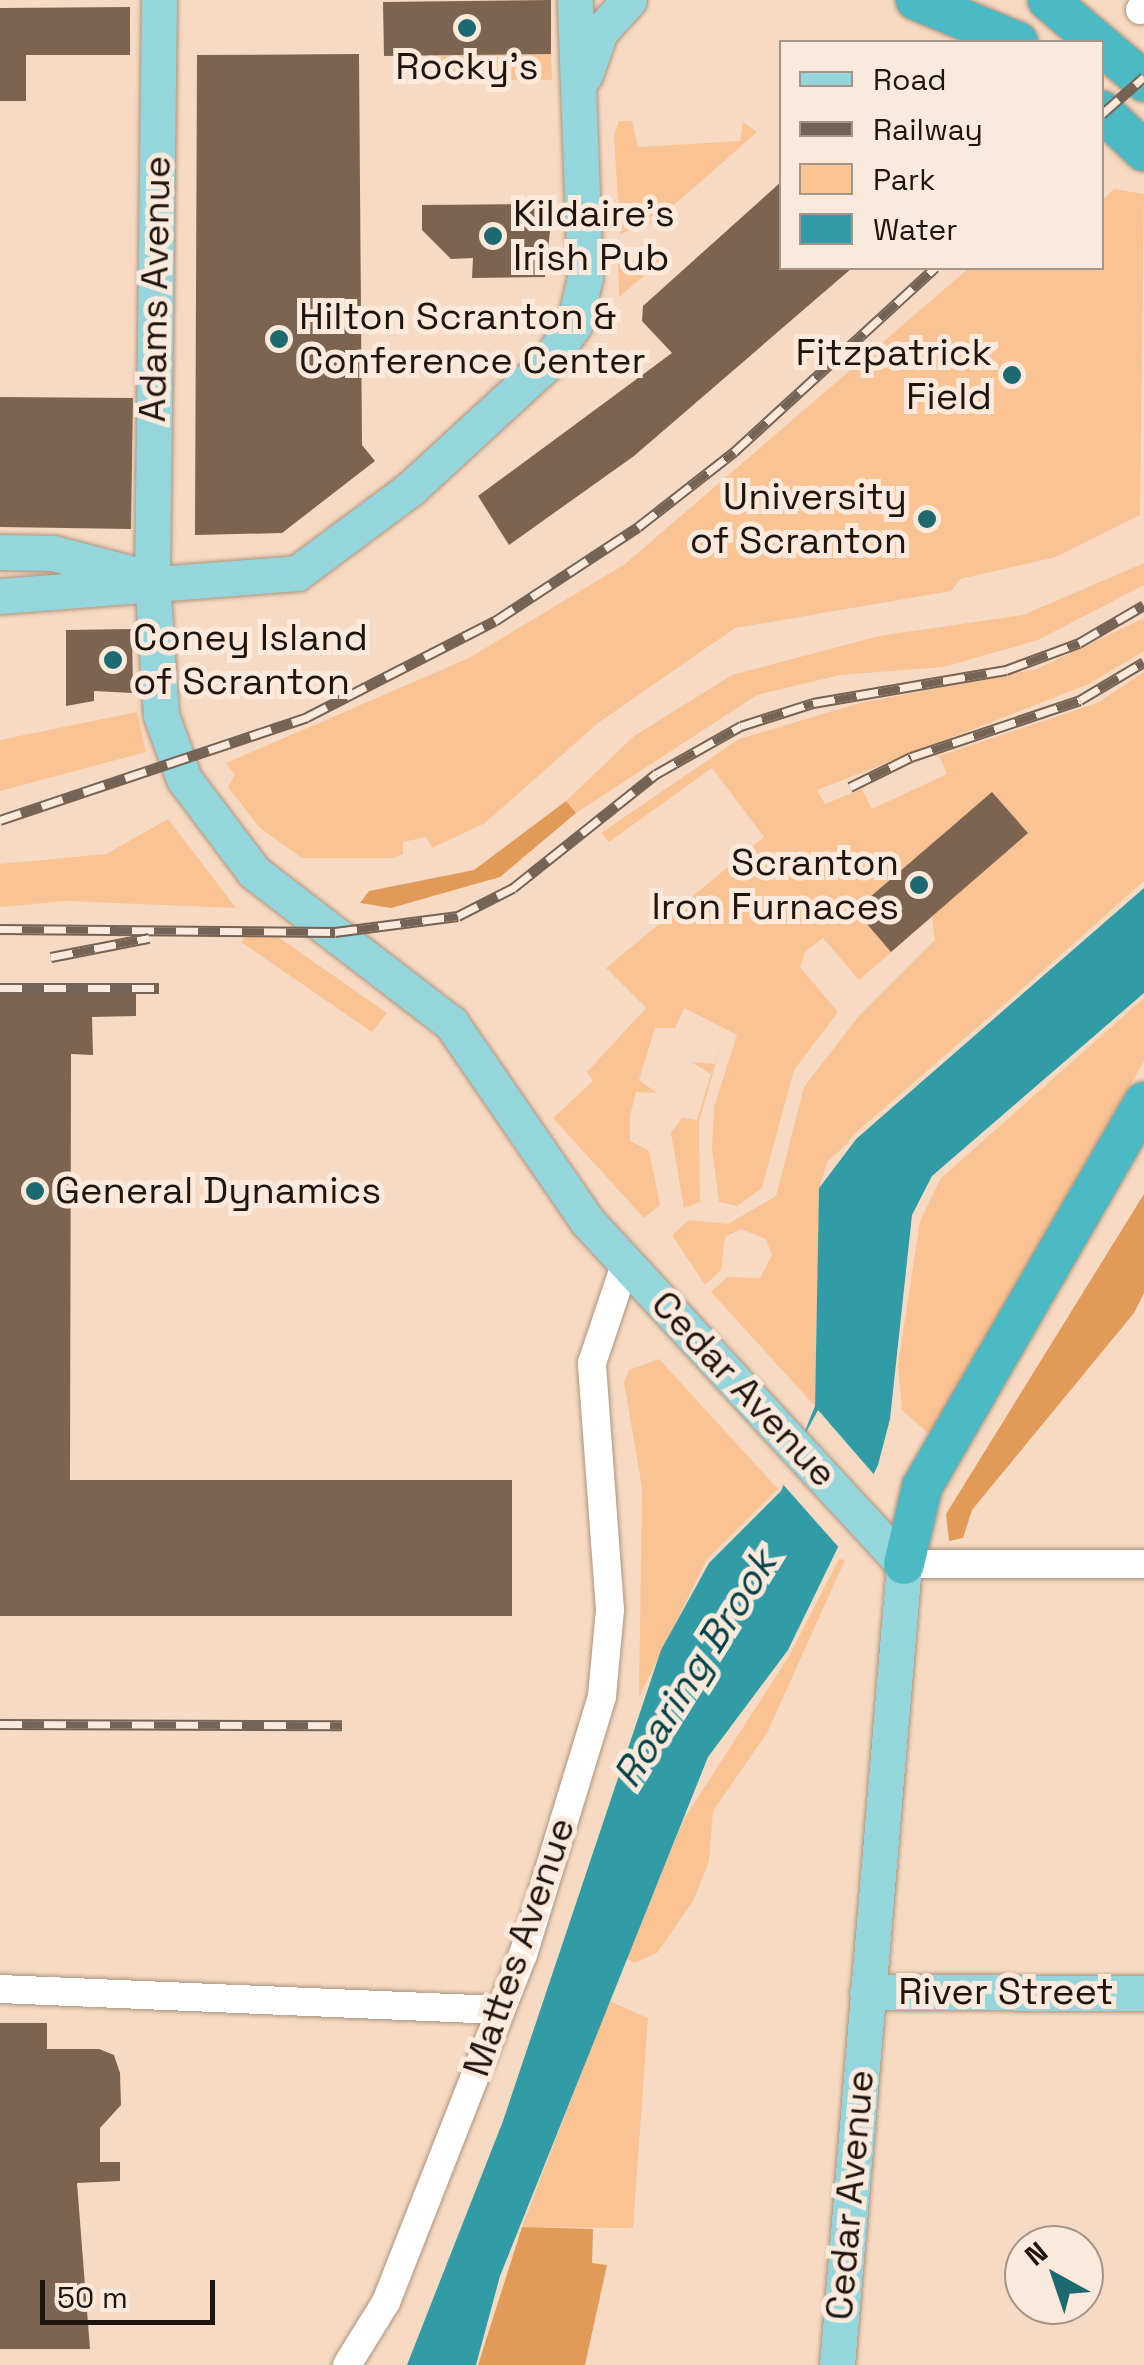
<!DOCTYPE html>
<style>
body{margin:0}
#map{position:relative;width:1144px;height:2365px;overflow:hidden;background:#f7dac3;font-family:"Space Grotesk",sans-serif}
div>[style]{position:absolute}
.green>*{inset:0;background:#fac394}
.forest>*{inset:0;background:#e29a59}
.water>*{inset:0;background:#329ca6}
.pier>*{inset:0;background:#f7dac3}
.building>*{inset:0;background:#7d6450}
.roads{filter:drop-shadow(0 0 2px #ad937d) drop-shadow(0 0 2px #ad937d)}
.minor>*{height:28px;margin:-14px;padding:0 14px;transform-origin:14px;border-radius:14px;background:#fff}
.major>*{height:35px;margin:-17.5px;padding:0 17.5px;transform-origin:17.5px;border-radius:17.5px;background:#94d6dc}
.highway>*{height:40px;margin:-20px;padding:0 20px;transform-origin:20px;border-radius:20px;background:#4cbac4}
.rail>*{height:11px;margin-top:-5.5px;transform-origin:0;background:repeating-linear-gradient(90deg,#fbeadc 0 22px,#756355 0 44px);box-sizing:border-box;border-block:2px solid #756355}
.dots>*{width:28px;height:28px;translate:-50% -50%;box-sizing:border-box;border:5px solid #fbeadc;border-radius:50%}
span{translate:-50% -50%;white-space:nowrap;text-align:center;line-height:1.15;-webkit-text-stroke:10px #fbeadc;paint-order:stroke}
.poi-label{font-size:38px;color:#1f150d}
.left{translate:0 -50%;text-align:left}
.right{translate:-100% -50%;text-align:right}
.street-label{font-size:38px;color:#1f150d}
.water-label{font-size:40px;color:#004247;font-style:italic}
.legend{position:absolute;left:779px;top:40px;width:325px;height:230px;box-sizing:border-box;background:#fbeadc;border:2px solid #a39589;margin:0;padding:12px 18px;list-style:none;font-size:30px;color:#1f150d}
.legend li{display:flex;align-items:center;gap:20px;height:50px}
.legend b{width:50px;border:2px solid #a39589}
.north{position:absolute;left:1004px;top:2225px;width:100px;height:100px;box-sizing:border-box;background:#fbeadc;border:2px solid #a39589;border-radius:50%;rotate:320deg;font-size:28px;font-weight:700;line-height:40px;text-align:center;color:#1f150d}
.north::after{content:'';display:block;margin:auto;width:35px;height:45px;background:#1c6970;clip-path:polygon(50% 0,100% 100%,50% 72%,0 100%)}
.scale{position:absolute;left:40px;top:2280px;width:175px;height:45px;box-sizing:border-box;border:5px solid #1f150d;border-top:0;padding-left:12px;font-size:30px;line-height:35px;white-space:nowrap;color:#1f150d;-webkit-text-stroke:8px #fbeadc;paint-order:stroke}
</style>
<div id="map">
<div class="green">
<div style="clip-path:polygon(551px 54px,552px 80px,440px 80px,441px 56px)"></div>
<div style="clip-path:polygon(632px 121px,638px 147px,740px 141px,743px 122px,757px 132px,656px 221px,620px 234px,614px 136px,619px 121px)"></div>
<div style="clip-path:polygon(1114px 189px,1144px 194px,1140px 515px,1056px 557px,960px 579px,951px 591px,735px 628px,598px 723px,485px 823px,432px 848px,426px 837px,403px 842px,403px 854px,393px 858px,302px 858px,260px 828px,228px 787px,235px 775px,226px 763px,469px 658px,625px 564px,969px 268px,1102px 268px,1102px 200px)"></div>
<div style="clip-path:polygon(663px 250px,667px 256px,619px 297px,618px 264px)"></div>
<div style="clip-path:polygon(1144px 563px,1144px 585px,1038px 640px,943px 667px,840px 675px,757px 695px,576px 813px,566px 801px,634px 736px,732px 675px,879px 636px,1023px 615px)"></div>
<div style="clip-path:polygon(1144px 618px,1144px 651px,1089px 684px,817px 790px,825px 804px,862px 789px,872px 809px,947px 774px,939px 756px,1097px 703px,1144px 672px,1144px 881px,828px 1161px,819px 1188px,815px 1406px,711px 1292px,727px 1277px,760px 1278px,772px 1255px,766px 1239px,741px 1229px,725px 1237px,721px 1270px,705px 1285px,672px 1235px,689px 1220px,728px 1224px,776px 1196px,804px 1087px,858px 1017px,935px 940px,932px 917px,859px 980px,823px 938px,805px 952px,800px 967px,838px 1012px,794px 1070px,762px 1188px,737px 1206px,719px 1202px,712px 1149px,714px 1107px,737px 1035px,684px 1008px,675px 1028px,655px 1028px,639px 1080px,657px 1093px,636px 1092px,630px 1116px,630px 1141px,649px 1151px,660px 1205px,644px 1218px,553px 1118px,593px 1081px,587px 1072px,646px 1008px,606px 968px,764px 837px,712px 768px,609px 842px,601px 833px,739px 739px,860px 703px,1037px 669px)"></div>
<div style="clip-path:polygon(137px 712px,146px 752px,0 791px,0 740px)"></div>
<div style="clip-path:polygon(168px 819px,236px 908px,66px 901px,0 907px,0 864px,106px 854px)"></div>
<div style="clip-path:polygon(247px 935px,278px 937px,387px 1013px,372px 1032px,241px 942px)"></div>
<div style="clip-path:polygon(1144px 998px,1144px 1061px,930px 1435px,902px 1410px,898px 1365px,920px 1221px,941px 1178px)"></div>
<div style="clip-path:polygon(724px 1035px,699px 1121px,700px 1202px,684px 1208px,671px 1133px,682px 1118px,697px 1120px,711px 1074px,691px 1062px,715px 1064px)"></div>
<div style="clip-path:polygon(659px 1359px,778px 1489px,707px 1559px,639px 1697px,642px 1488px,624px 1382px,629px 1370px)"></div>
<div style="clip-path:polygon(839px 1559px,845px 1560px,767px 1733px,713px 1811px,709px 1861px,693px 1901px,657px 1953px,634px 1963px,626px 1958px,684px 1819px,789px 1656px)"></div>
<div style="clip-path:polygon(609px 2001px,648px 2018px,633px 2228px,522px 2227px)"></div>
</div>
<div class="forest">
<div style="clip-path:polygon(566px 801px,576px 813px,500px 877px,391px 908px,360px 903px,369px 891px,474px 870px)"></div>
<div style="clip-path:polygon(1144px 1194px,1144px 1293px,1134px 1313px,972px 1510px,963px 1538px,949px 1541px,946px 1514px)"></div>
<div style="clip-path:polygon(522px 2227px,593px 2229px,592px 2263px,607px 2265px,585px 2365px,478px 2365px)"></div>
</div>
<div class="water">
<div style="clip-path:polygon(1144px 888px,1144px 993px,932px 1176px,912px 1215px,890px 1419px,878px 1465px,788px 1650px,708px 1757px,500px 2276px,476px 2365px,407px 2365px,503px 2121px,661px 1650px,709px 1563px,781px 1491px,815px 1406px,819px 1188px,856px 1139px)"></div>
</div>
<div class="pier">
<div style="clip-path:polygon(1144px 883px,856px 1139px,819px 1188px,852px 1136px)"></div>
<div style="clip-path:polygon(818px 1410px,877px 1478px,842px 1551px,780px 1481px)"></div>
</div>
<div class="building">
<div style="clip-path:polygon(551px 0,551px 54px,384px 56px,383px 2px)"></div>
<div style="clip-path:polygon(130px 7px,130px 55px,26px 55px,26px 101px,0 101px,0 8px)"></div>
<div style="clip-path:polygon(359px 54px,362px 445px,375px 461px,282px 533px,195px 535px,197px 55px)"></div>
<div style="clip-path:polygon(782px 181px,782px 268px,852px 268px,634px 456px,509px 545px,478px 496px,672px 353px,642px 321px,643px 306px)"></div>
<div style="clip-path:polygon(553px 204px,545px 277px,472px 278px,473px 258px,451px 259px,422px 230px,422px 205px)"></div>
<div style="clip-path:polygon(0 397px,133px 398px,131px 529px,0 527px)"></div>
<div style="clip-path:polygon(132px 629px,133px 693px,94px 691px,94px 701px,66px 706px,66px 630px)"></div>
<div style="clip-path:polygon(992px 792px,1028px 833px,891px 952px,855px 910px)"></div>
<div style="clip-path:polygon(0 991px,136px 992px,136px 1016px,92px 1017px,93px 1055px,71px 1054px,70px 1480px,512px 1480px,512px 1616px,0 1616px)"></div>
<div style="clip-path:polygon(0 2023px,47px 2023px,47px 2049px,99px 2049px,114px 2055px,120px 2073px,121px 2105px,100px 2128px,100px 2162px,120px 2162px,120px 2181px,77px 2183px,90px 2349px,0 2349px)"></div>
</div>
<div class="roads">
<div class="minor">
<div style="left:1140px;top:10px;width:6px;rotate:-45deg"></div>
<div style="left:904px;top:1564px;width:240px"></div>
<div style="left:0;top:1989px;width:500px;rotate:2.41deg"></div>
<div style="left:347px;top:2365px;width:74px;rotate:-58.2deg"></div>
<div style="left:386px;top:2302px;width:373px;rotate:-68.5deg"></div>
<div style="left:523px;top:1955px;width:271px;rotate:-73deg"></div>
<div style="left:602px;top:1696px;width:86px;rotate:-84.7deg"></div>
<div style="left:610px;top:1610px;width:248px;rotate:-94.2deg"></div>
<div style="left:592px;top:1363px;width:107px;rotate:-71.4deg"></div>
</div>
<div class="major">
<div style="left:159px;top:0;width:579px;rotate:90.69deg"></div>
<div style="left:152px;top:579px;width:136px;rotate:86.2deg"></div>
<div style="left:161px;top:715px;width:68px;rotate:70.2deg"></div>
<div style="left:184px;top:779px;width:116px;rotate:53deg"></div>
<div style="left:254px;top:872px;width:248px;rotate:37.5deg"></div>
<div style="left:451px;top:1023px;width:240px;rotate:55.5deg"></div>
<div style="left:587px;top:1221px;width:467px;rotate:47.3deg"></div>
<div style="left:904px;top:1564px;width:804px;rotate:94.78deg"></div>
<div style="left:585px;top:75px;width:46px;rotate:-70.8deg"></div>
<div style="left:600px;top:32px;width:43px;rotate:-47.8deg"></div>
<div style="left:0;top:552px;width:53px;rotate:1.1deg"></div>
<div style="left:53px;top:553px;width:91px;rotate:14.6deg"></div>
<div style="left:0;top:596px;width:298px;rotate:-4.4deg"></div>
<div style="left:297px;top:573px;width:141px;rotate:-36.6deg"></div>
<div style="left:410px;top:489px;width:185px;rotate:-42.6deg"></div>
<div style="left:546px;top:364px;width:48px;rotate:-54.3deg"></div>
<div style="left:574px;top:325px;width:49px;rotate:-77.1deg"></div>
<div style="left:585px;top:277px;width:277px;rotate:-92.1deg"></div>
<div style="left:867px;top:1992px;width:277px;rotate:0.2deg"></div>
</div>
<div class="highway">
<div style="left:916px;top:0;width:110px;rotate:22.4deg"></div>
<div style="left:1048px;top:0;width:126px;rotate:40.2deg"></div>
<div style="left:1102px;top:111px;width:58px;rotate:43.6deg"></div>
<div style="left:904px;top:1564px;width:79px;rotate:-76.8deg"></div>
<div style="left:922px;top:1487px;width:444px;rotate:-60deg"></div>
</div>
</div>
<div class="rail">
<div style="left:1102px;top:114px;width:56px;rotate:-41.4deg"></div>
<div style="left:850px;top:787px;width:68px;rotate:-26.2deg"></div>
<div style="left:911px;top:757px;width:178px;rotate:-18.6deg"></div>
<div style="left:1080px;top:700px;width:74px;rotate:-30.7deg"></div>
<div style="left:0;top:820px;width:324px;rotate:-18.5deg"></div>
<div style="left:307px;top:717px;width:211px;rotate:-27.1deg"></div>
<div style="left:495px;top:621px;width:171px;rotate:-33.3deg"></div>
<div style="left:638px;top:527px;width:122px;rotate:-38deg"></div>
<div style="left:734px;top:452px;width:273px;rotate:-42.5deg"></div>
<div style="left:0;top:929px;width:335px;rotate:0.5deg"></div>
<div style="left:335px;top:932px;width:124px;rotate:-7.4deg"></div>
<div style="left:458px;top:916px;width:62px;rotate:-27deg"></div>
<div style="left:513px;top:888px;width:183px;rotate:-38.6deg"></div>
<div style="left:656px;top:774px;width:98px;rotate:-29.5deg"></div>
<div style="left:741px;top:726px;width:76px;rotate:-17.7deg"></div>
<div style="left:813px;top:703px;width:196px;rotate:-9.7deg"></div>
<div style="left:1006px;top:670px;width:78px;rotate:-20.3deg"></div>
<div style="left:1079px;top:643px;width:75px;rotate:-30.3deg"></div>
<div style="left:51px;top:957px;width:100px;rotate:-11deg"></div>
<div style="left:0;top:988px;width:159px"></div>
<div style="left:0;top:1724px;width:342px;rotate:0.2deg"></div>
</div>
<div class="dots">
<div style="left:467px;top:28px;background:#1c6970"></div>
<div style="left:493px;top:236px;background:#1c6970"></div>
<div style="left:279px;top:339px;background:#1c6970"></div>
<div style="left:1012px;top:375px;background:#1c6970"></div>
<div style="left:927px;top:519px;background:#1c6970"></div>
<div style="left:113px;top:660px;background:#1c6970"></div>
<div style="left:919px;top:885px;background:#1c6970"></div>
<div style="left:35px;top:1191px;background:#1c6970"></div>
</div>
<div class="poi-label">
<span style="left:467px;top:67px">Rocky's</span>
<span class="left" style="left:513px;top:236px">Kildaire's<br>Irish Pub</span>
<span class="left" style="left:299px;top:339px">Hilton Scranton &amp;<br>Conference Center</span>
<span class="right" style="left:992px;top:375px">Fitzpatrick<br>Field</span>
<span class="right" style="left:907px;top:519px">University<br>of Scranton</span>
<span class="left" style="left:133px;top:660px">Coney Island<br>of Scranton</span>
<span class="right" style="left:899px;top:885px">Scranton<br>Iron Furnaces</span>
<span class="left" style="left:55px;top:1191px">General Dynamics</span>
</div>
<div class="street-label">
<span style="left:155px;top:289px;rotate:-89deg">Adams Avenue</span>
<span style="left:744px;top:1389px;rotate:47deg">Cedar Avenue</span>
<span style="left:519px;top:1947px;rotate:-71deg">Mattes Avenue</span>
<span style="left:1006px;top:1992px">River Street</span>
<span style="left:850px;top:2195px;rotate:-85deg">Cedar Avenue</span>
</div>
<div class="water-label">
<span style="left:695px;top:1669px;rotate:-58deg">Roaring Brook</span>
</div>
<ul class="legend">
<li><b style="height:12px;background:#94d6dc"></b>Road</li>
<li><b style="height:12px;background:#756355"></b>Railway</li>
<li><b style="height:28px;background:#fac394"></b>Park</li>
<li><b style="height:28px;background:#329ca6"></b>Water</li>
</ul>
<div class="north">N</div>
<div class="scale">50 m</div>
</div>
